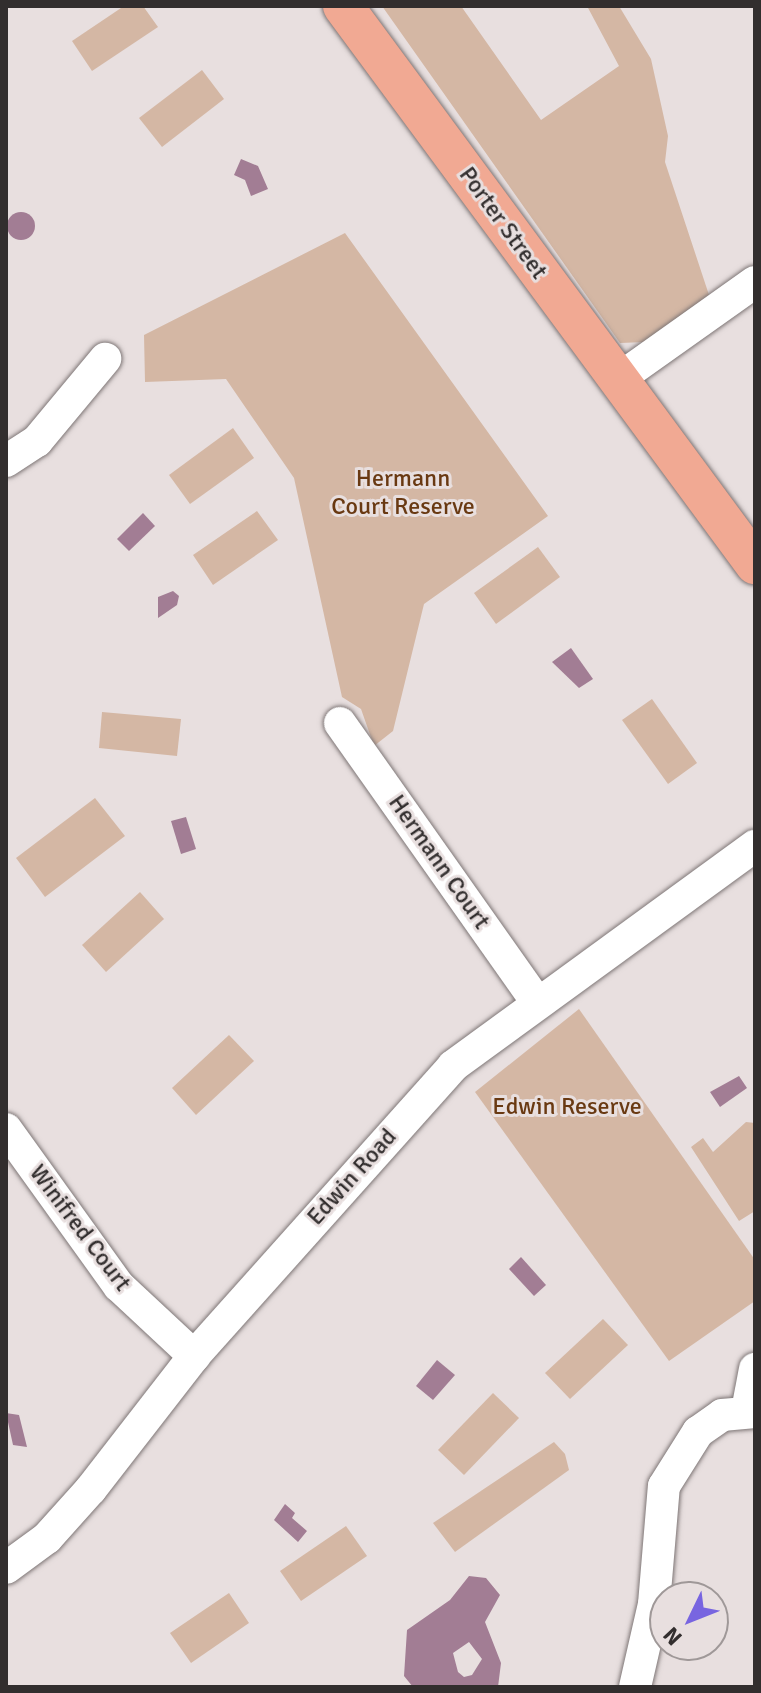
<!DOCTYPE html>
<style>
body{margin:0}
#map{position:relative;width:761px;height:1693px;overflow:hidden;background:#e8dfdf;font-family:Signika,sans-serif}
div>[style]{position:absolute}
.green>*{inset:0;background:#d4b7a4}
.water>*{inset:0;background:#a27d94}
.round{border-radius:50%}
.roads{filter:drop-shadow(0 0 2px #7e7676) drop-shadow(0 0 2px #7e7676)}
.minor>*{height:32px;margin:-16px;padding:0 16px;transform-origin:16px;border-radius:16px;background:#fff}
.major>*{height:40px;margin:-20px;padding:0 20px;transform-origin:20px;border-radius:20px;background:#f1a993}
span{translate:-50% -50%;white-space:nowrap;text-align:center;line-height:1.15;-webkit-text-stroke:6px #e8dfdf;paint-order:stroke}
.street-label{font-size:24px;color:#322e2e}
.park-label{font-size:24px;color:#693912}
.frame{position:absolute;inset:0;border:8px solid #322e2e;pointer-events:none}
.north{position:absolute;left:649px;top:1581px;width:80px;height:80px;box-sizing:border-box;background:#e8dfdf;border:2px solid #9f9898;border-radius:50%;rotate:227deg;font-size:22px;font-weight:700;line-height:32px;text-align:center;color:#322e2e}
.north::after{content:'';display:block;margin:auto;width:28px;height:36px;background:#7865e0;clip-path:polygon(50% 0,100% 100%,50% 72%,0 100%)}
</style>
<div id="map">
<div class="green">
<div style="clip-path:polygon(124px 6px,143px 6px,158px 27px,92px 71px,72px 41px)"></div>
<div style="clip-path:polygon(382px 6px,461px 6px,541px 120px,619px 66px,587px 6px,619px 6px,651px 59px,668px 136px,665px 162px,709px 295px,645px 342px,620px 343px)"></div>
<div style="clip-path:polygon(202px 70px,224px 99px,162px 147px,139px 118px)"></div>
<div style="clip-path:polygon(345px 233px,548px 516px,424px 604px,393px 731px,374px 746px,361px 709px,342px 697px,294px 478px,226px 379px,145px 382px,144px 335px)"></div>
<div style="clip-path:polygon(233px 428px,254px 458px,190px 504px,169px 475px)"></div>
<div style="clip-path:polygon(257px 511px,278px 540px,213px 585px,193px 555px)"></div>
<div style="clip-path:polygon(538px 547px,560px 577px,496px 624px,474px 593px)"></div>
<div style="clip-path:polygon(652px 699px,697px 763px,668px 784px,622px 720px)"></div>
<div style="clip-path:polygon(102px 712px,181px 719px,177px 756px,99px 748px)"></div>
<div style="clip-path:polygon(95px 798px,125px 836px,45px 897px,16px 858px)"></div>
<div style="clip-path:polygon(140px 892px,164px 919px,106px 972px,82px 945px)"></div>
<div style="clip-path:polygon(579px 1009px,755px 1260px,755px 1301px,669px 1361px,475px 1092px)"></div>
<div style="clip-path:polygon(229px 1035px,254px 1061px,196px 1115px,172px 1088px)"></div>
<div style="clip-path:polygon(746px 1122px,755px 1123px,755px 1211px,739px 1221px,691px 1147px,703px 1138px,713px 1152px)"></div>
<div style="clip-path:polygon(603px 1319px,628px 1345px,570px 1399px,545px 1373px)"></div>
<div style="clip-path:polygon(493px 1393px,519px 1418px,464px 1475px,438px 1450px)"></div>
<div style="clip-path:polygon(554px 1442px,565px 1454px,569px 1470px,455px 1552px,433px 1523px)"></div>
<div style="clip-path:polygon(346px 1526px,367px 1556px,301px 1601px,280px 1571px)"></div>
<div style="clip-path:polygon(229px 1593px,249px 1623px,191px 1663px,170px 1633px)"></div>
</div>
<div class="water">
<div style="clip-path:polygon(241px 159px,258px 166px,268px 189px,251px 196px,245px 180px,234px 175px)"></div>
<div class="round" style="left:7px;top:212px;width:28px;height:28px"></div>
<div style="clip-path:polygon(143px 513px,155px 526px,129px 551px,117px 539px)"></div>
<div style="clip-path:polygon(173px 591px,179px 596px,177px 605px,158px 618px,158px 597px)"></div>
<div style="clip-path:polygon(571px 648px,593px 679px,579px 688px,552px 662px)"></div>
<div style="clip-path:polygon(186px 817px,196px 849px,181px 854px,171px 821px)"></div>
<div style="clip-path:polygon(739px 1076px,747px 1088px,720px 1107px,710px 1092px)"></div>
<div style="clip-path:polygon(521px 1257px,546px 1285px,534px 1296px,509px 1269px)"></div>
<div style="clip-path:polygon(437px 1360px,455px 1375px,433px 1400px,416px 1386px)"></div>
<div style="clip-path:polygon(6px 1413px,19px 1415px,27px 1447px,13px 1445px)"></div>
<div style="clip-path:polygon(285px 1504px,295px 1513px,292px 1518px,307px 1531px,298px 1542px,274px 1520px)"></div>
<div style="clip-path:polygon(evenodd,469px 1576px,486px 1578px,500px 1595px,485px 1622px,501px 1663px,498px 1687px,413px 1687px,404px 1676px,407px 1630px,450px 1600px,469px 1576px,469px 1642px,482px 1659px,472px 1675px,464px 1677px,458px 1672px,453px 1653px,469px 1642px)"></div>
</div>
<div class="roads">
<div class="minor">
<div style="left:617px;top:380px;width:169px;rotate:-35.4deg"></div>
<div style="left:6px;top:461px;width:37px;rotate:-33deg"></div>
<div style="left:37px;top:441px;width:107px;rotate:-50.3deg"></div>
<div style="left:340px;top:723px;width:342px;rotate:54.8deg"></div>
<div style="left:6px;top:1129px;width:193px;rotate:54.3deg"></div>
<div style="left:119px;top:1286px;width:103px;rotate:43deg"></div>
<div style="left:747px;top:1411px;width:43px;rotate:-79.2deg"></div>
<div style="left:6px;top:1568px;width:51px;rotate:-36.2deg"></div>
<div style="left:47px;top:1538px;width:66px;rotate:-48.1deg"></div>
<div style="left:91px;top:1489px;width:168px;rotate:-52.2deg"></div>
<div style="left:194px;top:1356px;width:389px;rotate:-48.2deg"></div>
<div style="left:453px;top:1066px;width:374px;rotate:-36.1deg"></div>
<div style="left:635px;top:1687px;width:85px;rotate:-77.1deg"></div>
<div style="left:654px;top:1604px;width:118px;rotate:-85.2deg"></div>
<div style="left:664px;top:1486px;width:64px;rotate:-57.8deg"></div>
<div style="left:698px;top:1432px;width:29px;rotate:-35deg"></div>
<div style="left:722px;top:1415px;width:33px;rotate:-5deg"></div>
</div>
<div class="major">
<div style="left:343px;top:6px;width:694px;rotate:53.56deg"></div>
</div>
</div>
<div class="street-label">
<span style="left:503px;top:223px;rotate:54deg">Porter Street</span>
<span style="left:439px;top:862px;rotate:55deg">Hermann Court</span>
<span style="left:352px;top:1177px;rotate:-48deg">Edwin Road</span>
<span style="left:80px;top:1228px;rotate:53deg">Winifred Court</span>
</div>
<div class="park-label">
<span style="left:403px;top:493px">Hermann<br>Court Reserve</span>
<span style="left:567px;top:1107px">Edwin Reserve</span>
</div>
<div class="frame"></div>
<div class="north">N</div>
</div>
